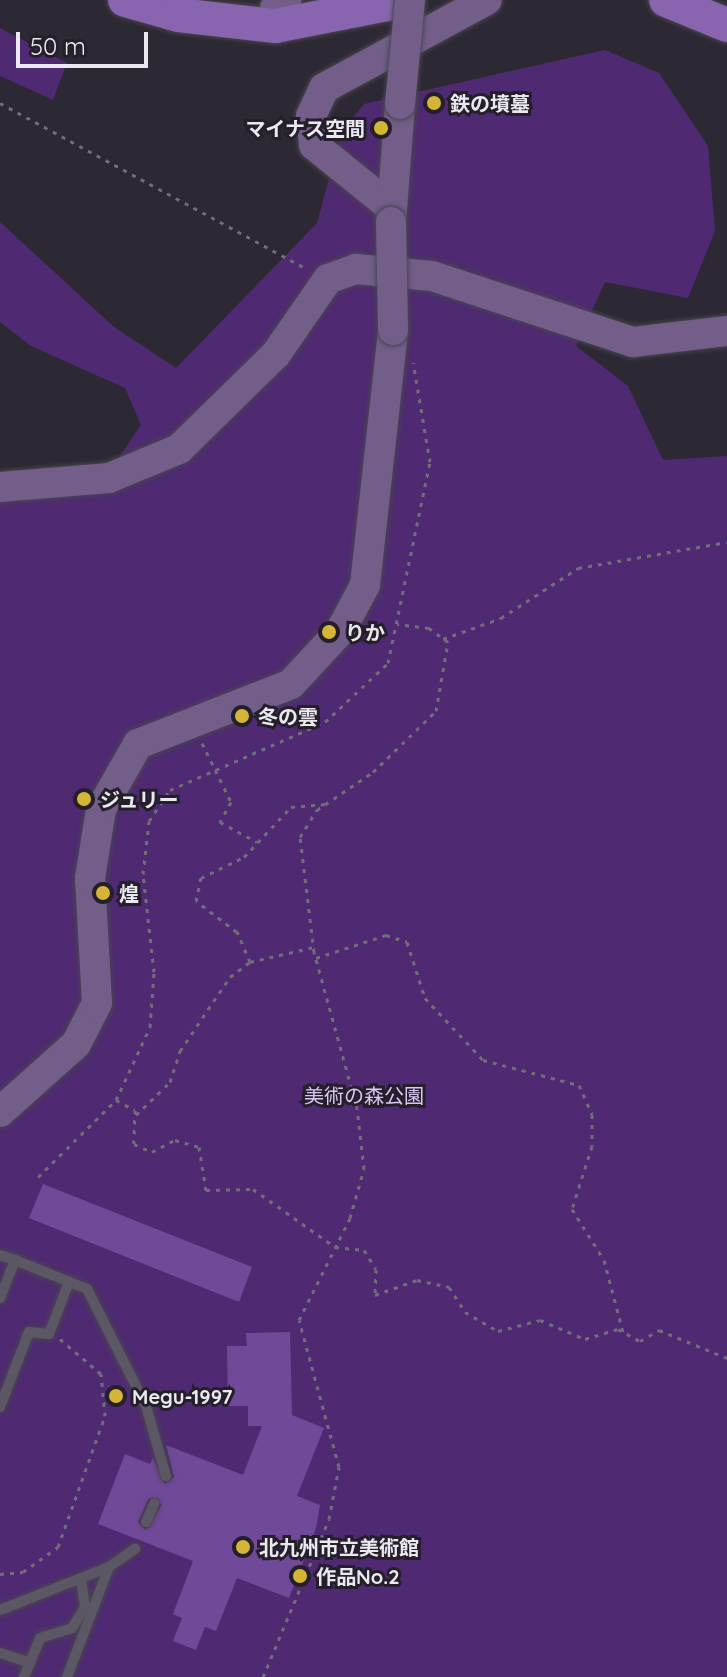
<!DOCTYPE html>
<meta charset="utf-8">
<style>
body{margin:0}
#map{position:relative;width:727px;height:1677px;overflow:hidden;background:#2d2934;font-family:Quicksand,"Noto Sans JP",sans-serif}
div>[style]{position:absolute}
.green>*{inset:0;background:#4f2a72}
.building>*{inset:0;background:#704999}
.path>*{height:3px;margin-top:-1.5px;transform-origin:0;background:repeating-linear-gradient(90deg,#726e78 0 4px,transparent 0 10px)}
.roads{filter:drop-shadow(0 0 2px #49454f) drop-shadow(0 0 2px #49454f)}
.lane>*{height:10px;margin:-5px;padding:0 5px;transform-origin:5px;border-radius:5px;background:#5c5764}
.secondary>*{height:30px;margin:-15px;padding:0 15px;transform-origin:15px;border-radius:15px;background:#725e89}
.primary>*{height:34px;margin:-17px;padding:0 17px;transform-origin:17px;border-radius:17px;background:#8865ae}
.bridges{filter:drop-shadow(0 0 2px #49454f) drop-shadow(0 0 2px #49454f)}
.secondary-bridge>*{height:30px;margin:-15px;padding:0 15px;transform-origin:15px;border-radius:15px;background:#725e89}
.dots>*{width:22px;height:22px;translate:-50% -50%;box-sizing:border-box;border:4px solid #241f2a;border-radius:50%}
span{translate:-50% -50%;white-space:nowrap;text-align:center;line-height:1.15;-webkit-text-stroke:6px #241f2a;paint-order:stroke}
.poi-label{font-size:20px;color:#ebe8ef;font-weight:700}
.left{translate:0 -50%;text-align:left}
.right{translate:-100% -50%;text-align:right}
.park-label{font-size:20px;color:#d9c6f3}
.scale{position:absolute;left:16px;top:32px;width:132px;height:36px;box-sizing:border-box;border:4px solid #ebe8ef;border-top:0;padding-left:10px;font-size:24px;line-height:28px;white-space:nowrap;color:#ebe8ef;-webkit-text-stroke:6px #241f2a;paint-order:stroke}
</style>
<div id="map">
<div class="green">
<div style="clip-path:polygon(0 28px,67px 63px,53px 100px,0 76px)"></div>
<div style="clip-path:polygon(605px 50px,659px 73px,708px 146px,715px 231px,688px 298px,605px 282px,576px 346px,628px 386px,663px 460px,727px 456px,727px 1677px,0 1677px,0 498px,94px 494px,141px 425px,125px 388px,31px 346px,0 322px,0 222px,114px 327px,176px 368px,317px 223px,342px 131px,364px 104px)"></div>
</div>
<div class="building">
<div style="clip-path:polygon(43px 1184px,252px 1267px,239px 1302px,29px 1218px)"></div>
<div style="clip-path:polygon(evenodd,290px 1332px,292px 1415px,324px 1428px,297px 1496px,320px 1505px,316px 1528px,289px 1598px,237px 1578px,216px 1631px,205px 1627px,196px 1650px,173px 1641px,182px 1618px,173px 1614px,193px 1561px,98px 1524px,125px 1454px,150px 1464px,153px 1458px,165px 1484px,174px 1477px,166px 1445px,243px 1475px,262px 1426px,248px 1426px,248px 1406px,228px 1406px,227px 1346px,247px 1346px,246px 1333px,290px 1332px,149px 1498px,162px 1504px,146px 1530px,138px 1522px,149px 1498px)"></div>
</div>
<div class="path">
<div style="left:0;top:103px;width:349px;rotate:28.4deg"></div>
<div style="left:443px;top:639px;width:62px;rotate:-19.9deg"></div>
<div style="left:501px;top:618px;width:92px;rotate:-33deg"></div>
<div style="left:578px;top:568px;width:151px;rotate:-9.9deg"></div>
<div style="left:202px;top:743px;width:66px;rotate:63.8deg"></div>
<div style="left:231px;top:802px;width:23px;rotate:119deg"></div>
<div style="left:220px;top:822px;width:42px;rotate:28.4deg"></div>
<div style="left:316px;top:958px;width:74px;rotate:-18.2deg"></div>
<div style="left:386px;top:935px;width:22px;rotate:18deg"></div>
<div style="left:407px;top:942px;width:59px;rotate:72.2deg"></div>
<div style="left:425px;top:998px;width:85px;rotate:46.9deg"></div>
<div style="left:483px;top:1060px;width:99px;rotate:14.6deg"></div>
<div style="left:579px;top:1085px;width:32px;rotate:66deg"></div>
<div style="left:592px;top:1114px;width:32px;rotate:90deg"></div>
<div style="left:592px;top:1146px;width:66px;rotate:107.6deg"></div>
<div style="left:572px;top:1209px;width:60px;rotate:57.9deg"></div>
<div style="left:604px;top:1260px;width:74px;rotate:75.2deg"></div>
<div style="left:250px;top:962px;width:33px;rotate:-113deg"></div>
<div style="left:237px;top:932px;width:51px;rotate:-142.9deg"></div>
<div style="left:196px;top:901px;width:24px;rotate:-78deg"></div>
<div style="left:201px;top:878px;width:48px;rotate:-26deg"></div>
<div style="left:244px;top:857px;width:69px;rotate:-46.8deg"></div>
<div style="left:291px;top:807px;width:35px;rotate:-5deg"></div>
<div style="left:116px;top:1100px;width:21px;rotate:28deg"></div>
<div style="left:135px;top:1110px;width:34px;rotate:92deg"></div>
<div style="left:134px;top:1144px;width:20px;rotate:24deg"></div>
<div style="left:152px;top:1152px;width:26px;rotate:-28deg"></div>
<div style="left:175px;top:1140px;width:25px;rotate:16deg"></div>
<div style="left:199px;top:1147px;width:44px;rotate:80.8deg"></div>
<div style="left:206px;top:1190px;width:47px;rotate:-1.2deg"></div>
<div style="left:253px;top:1189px;width:100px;rotate:35.3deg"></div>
<div style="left:335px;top:1247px;width:29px;rotate:6deg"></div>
<div style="left:364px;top:1250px;width:22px;rotate:58deg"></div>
<div style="left:376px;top:1269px;width:26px;rotate:92deg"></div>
<div style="left:375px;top:1295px;width:45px;rotate:-19.7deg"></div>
<div style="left:417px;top:1280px;width:33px;rotate:12deg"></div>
<div style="left:449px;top:1287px;width:30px;rotate:57deg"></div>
<div style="left:465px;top:1312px;width:38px;rotate:30deg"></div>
<div style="left:498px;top:1331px;width:43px;rotate:-14.7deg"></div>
<div style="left:540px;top:1320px;width:49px;rotate:22.9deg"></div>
<div style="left:585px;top:1339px;width:34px;rotate:-17deg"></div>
<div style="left:618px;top:1329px;width:25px;rotate:29deg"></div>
<div style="left:640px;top:1341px;width:22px;rotate:-30deg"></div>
<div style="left:659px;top:1330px;width:74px;rotate:22.4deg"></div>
<div style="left:136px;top:1115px;width:47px;rotate:-44.1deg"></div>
<div style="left:170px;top:1082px;width:33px;rotate:-72deg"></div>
<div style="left:180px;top:1051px;width:89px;rotate:-56deg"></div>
<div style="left:230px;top:977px;width:25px;rotate:-37deg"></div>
<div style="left:250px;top:962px;width:66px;rotate:-13.2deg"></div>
<div style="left:38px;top:1177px;width:110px;rotate:-44.6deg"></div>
<div style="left:116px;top:1100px;width:81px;rotate:-65deg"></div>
<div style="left:150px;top:1027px;width:55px;rotate:-85.8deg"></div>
<div style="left:154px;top:972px;width:99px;rotate:-96.4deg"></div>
<div style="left:143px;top:874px;width:53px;rotate:-83.5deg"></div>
<div style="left:149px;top:821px;width:37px;rotate:-56deg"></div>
<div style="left:170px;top:790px;width:169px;rotate:-23.7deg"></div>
<div style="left:325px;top:722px;width:86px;rotate:-43.1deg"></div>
<div style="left:388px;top:663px;width:205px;rotate:-78.2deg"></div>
<div style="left:430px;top:462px;width:101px;rotate:-99.6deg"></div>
<div style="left:0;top:1574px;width:23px;rotate:-5deg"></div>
<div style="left:23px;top:1572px;width:43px;rotate:-35.5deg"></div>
<div style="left:58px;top:1547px;width:139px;rotate:-70.3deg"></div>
<div style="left:105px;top:1416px;width:42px;rotate:-95.4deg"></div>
<div style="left:101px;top:1374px;width:54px;rotate:-139.5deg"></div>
<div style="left:263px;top:1677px;width:171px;rotate:-67.3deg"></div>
<div style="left:329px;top:1519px;width:53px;rotate:-79.1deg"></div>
<div style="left:339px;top:1467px;width:152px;rotate:-105.2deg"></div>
<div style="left:299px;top:1320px;width:114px;rotate:-63.4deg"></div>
<div style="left:350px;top:1218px;width:51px;rotate:-74.1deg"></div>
<div style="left:364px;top:1169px;width:61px;rotate:-96.5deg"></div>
<div style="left:357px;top:1108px;width:162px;rotate:-105.4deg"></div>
<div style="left:314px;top:952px;width:116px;rotate:-96.9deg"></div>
<div style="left:300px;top:837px;width:32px;rotate:-58deg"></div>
<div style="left:317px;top:810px;width:68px;rotate:-34.2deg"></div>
<div style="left:373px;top:772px;width:88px;rotate:-44.1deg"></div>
<div style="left:436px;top:711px;width:70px;rotate:-80.1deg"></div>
<div style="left:448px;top:642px;width:24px;rotate:-144deg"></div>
<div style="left:429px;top:628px;width:32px;rotate:-173deg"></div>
</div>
<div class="roads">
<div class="lane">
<div style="left:0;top:1255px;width:16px;rotate:18deg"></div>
<div style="left:15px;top:1260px;width:41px;rotate:111.5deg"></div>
<div style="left:15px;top:1260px;width:78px;rotate:21.9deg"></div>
<div style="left:87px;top:1289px;width:131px;rotate:63.2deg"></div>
<div style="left:146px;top:1406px;width:73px;rotate:74.1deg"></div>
<div style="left:0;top:1407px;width:80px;rotate:-68.9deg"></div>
<div style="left:29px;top:1332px;width:20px;rotate:6deg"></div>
<div style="left:49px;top:1334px;width:56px;rotate:-69deg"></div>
<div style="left:146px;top:1522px;width:20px;rotate:-66deg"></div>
<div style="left:0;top:1610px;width:117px;rotate:-21.5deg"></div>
<div style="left:109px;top:1567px;width:32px;rotate:-35deg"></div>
<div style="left:0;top:1653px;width:32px;rotate:18deg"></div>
<div style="left:30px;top:1663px;width:27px;rotate:-68deg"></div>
<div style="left:40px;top:1638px;width:34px;rotate:-17deg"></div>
<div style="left:72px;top:1628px;width:25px;rotate:-58deg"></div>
<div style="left:85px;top:1607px;width:29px;rotate:-98deg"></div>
<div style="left:24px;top:1677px;width:15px;rotate:-67deg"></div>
<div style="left:67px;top:1677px;width:118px;rotate:-69.1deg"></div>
</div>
<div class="secondary">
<div style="left:275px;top:8px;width:14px;rotate:-36deg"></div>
<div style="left:392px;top:208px;width:100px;rotate:-141.1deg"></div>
<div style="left:314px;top:145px;width:29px;rotate:-96deg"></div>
<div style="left:311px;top:116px;width:31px;rotate:-65deg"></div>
<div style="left:324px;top:88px;width:185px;rotate:-28.4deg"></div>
<div style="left:391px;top:222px;width:118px;rotate:-85.6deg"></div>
<div style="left:0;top:487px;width:109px;rotate:-4.7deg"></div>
<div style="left:109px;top:478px;width:76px;rotate:-22.5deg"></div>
<div style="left:179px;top:449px;width:136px;rotate:-44.4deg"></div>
<div style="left:276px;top:354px;width:91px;rotate:-55.3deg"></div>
<div style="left:328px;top:279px;width:30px;rotate:-20deg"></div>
<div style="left:356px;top:269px;width:76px;rotate:5.3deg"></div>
<div style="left:432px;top:276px;width:212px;rotate:18.2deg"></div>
<div style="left:633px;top:342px;width:95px;rotate:-6.7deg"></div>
<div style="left:0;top:1112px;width:102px;rotate:-41.8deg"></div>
<div style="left:76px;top:1044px;width:46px;rotate:-62.9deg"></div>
<div style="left:97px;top:1003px;width:125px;rotate:-93.2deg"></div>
<div style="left:90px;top:878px;width:70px;rotate:-80.9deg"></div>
<div style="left:101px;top:809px;width:75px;rotate:-60.4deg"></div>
<div style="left:138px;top:744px;width:164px;rotate:-21.4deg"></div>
<div style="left:291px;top:684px;width:74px;rotate:-47.2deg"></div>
<div style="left:341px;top:630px;width:51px;rotate:-61.9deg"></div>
<div style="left:365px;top:585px;width:257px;rotate:-83.7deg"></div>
</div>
<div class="primary">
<div style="left:125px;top:0;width:55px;rotate:15.8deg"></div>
<div style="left:178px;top:15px;width:98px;rotate:6.5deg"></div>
<div style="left:275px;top:26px;width:135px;rotate:-11.1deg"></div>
<div style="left:666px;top:0;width:66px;rotate:22.3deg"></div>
</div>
</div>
<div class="bridges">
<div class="secondary-bridge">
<div style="left:400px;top:104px;width:104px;rotate:-84.5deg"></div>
<div style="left:391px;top:222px;width:108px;rotate:88.9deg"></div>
</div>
</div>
<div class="dots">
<div style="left:434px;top:103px;background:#d5b535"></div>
<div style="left:381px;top:128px;background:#d5b535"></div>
<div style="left:329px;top:632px;background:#d5b535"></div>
<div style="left:242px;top:716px;background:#d5b535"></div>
<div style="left:84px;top:799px;background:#d5b535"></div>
<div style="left:103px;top:893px;background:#d5b535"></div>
<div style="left:116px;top:1396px;background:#d5b535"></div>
<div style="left:243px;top:1547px;background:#d5b535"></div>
<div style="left:300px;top:1576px;background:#d5b535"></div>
</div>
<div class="poi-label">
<span class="left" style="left:450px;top:103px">鉄の墳墓</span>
<span class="right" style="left:365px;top:128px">マイナス空間</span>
<span class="left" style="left:345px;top:632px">りか</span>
<span class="left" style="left:258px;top:716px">冬の雲</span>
<span class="left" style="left:100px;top:799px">ジュリー</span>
<span class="left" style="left:119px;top:893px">煌</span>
<span class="left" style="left:132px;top:1396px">Megu-1997</span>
<span class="left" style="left:259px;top:1547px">北九州市立美術館</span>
<span class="left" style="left:316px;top:1576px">作品No.2</span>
</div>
<div class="park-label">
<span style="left:364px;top:1095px">美術の森公園</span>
</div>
<div class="scale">50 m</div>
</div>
